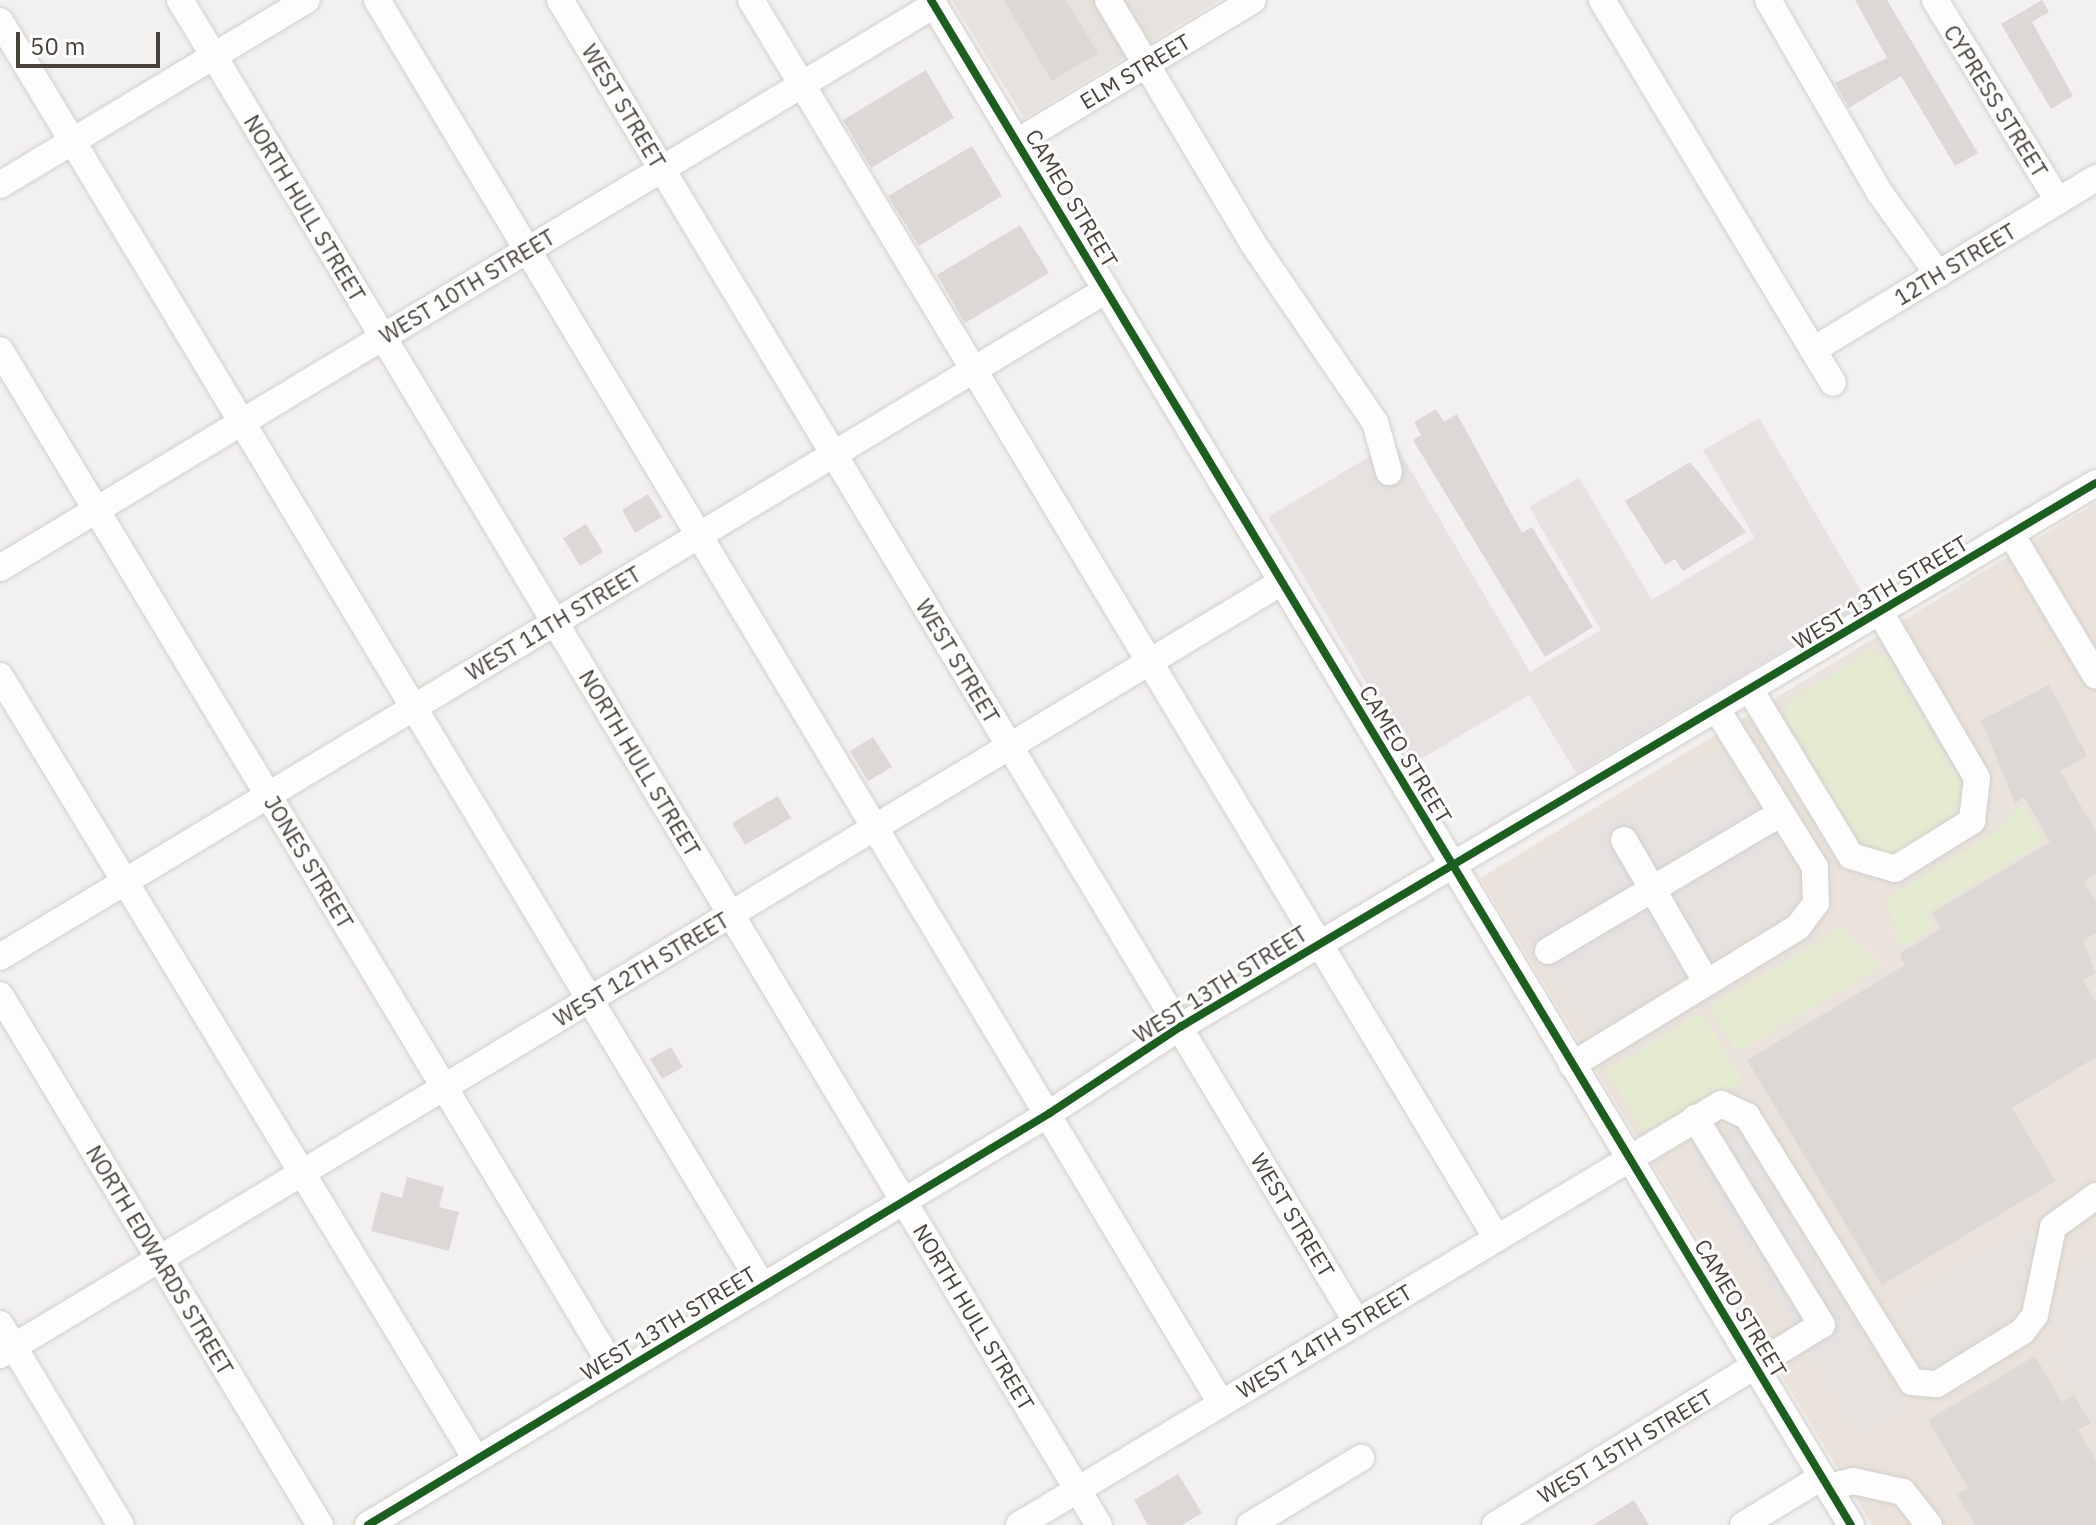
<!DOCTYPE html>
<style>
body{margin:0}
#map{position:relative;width:2096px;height:1525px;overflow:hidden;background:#f3f1ef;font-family:"IBM Plex Sans",sans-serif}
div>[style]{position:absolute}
.residential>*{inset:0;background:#e7e2dd}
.education>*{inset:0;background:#e9e3db}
.green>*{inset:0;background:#e4ebd1}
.parking>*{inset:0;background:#e5e2e0}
.building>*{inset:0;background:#dbd8d6}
.roads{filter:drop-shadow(0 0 2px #d1cfcc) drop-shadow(0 0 2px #d1cfcc)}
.minor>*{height:26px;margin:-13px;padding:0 13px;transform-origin:13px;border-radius:13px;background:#fdfdfd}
.cycleway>*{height:8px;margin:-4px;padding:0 4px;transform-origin:4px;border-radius:4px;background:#1b5e20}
span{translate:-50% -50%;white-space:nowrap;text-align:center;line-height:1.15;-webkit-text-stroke:6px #fff;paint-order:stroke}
.street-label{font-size:22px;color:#49423a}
.scale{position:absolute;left:16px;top:32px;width:144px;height:36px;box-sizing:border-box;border:4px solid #49423a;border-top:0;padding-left:10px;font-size:24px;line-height:28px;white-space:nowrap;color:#49423a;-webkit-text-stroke:6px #fff;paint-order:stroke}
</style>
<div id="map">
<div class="residential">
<div style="clip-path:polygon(952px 0,1220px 0,1024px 118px)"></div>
</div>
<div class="education">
<div style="clip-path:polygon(2096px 503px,2096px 1525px,1872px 1525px,1480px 878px)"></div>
</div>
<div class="green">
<div style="clip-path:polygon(1870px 651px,1888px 659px,1965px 791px,1952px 820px,1893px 856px,1863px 850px,1784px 713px,1788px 703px)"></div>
<div style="clip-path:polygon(2022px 804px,2044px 841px,1927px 913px,1934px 928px,1899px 949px,1888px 898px,1993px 834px)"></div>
<div style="clip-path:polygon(1841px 929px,1882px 966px,1737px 1052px,1710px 1007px)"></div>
<div style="clip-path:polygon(1702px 1013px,1743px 1082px,1648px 1139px,1607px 1071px)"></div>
</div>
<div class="parking">
<div style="clip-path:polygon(1759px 418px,1867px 601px,1576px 773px,1529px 695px,1414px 763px,1268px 517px,1394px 442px,1530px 672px,1601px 630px,1529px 507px,1579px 478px,1652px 600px,1755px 538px,1703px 450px)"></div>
<div style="clip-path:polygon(1712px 751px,1729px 760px,1801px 878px,1798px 904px,1600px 1029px,1589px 1029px,1502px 894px,1502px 877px)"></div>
<div style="clip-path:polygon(1737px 1126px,1905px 1407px,1859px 1434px,1690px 1154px)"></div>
<div style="clip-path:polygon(2025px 1231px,2034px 1246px,2015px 1317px,1931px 1369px,1899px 1317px,1901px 1301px)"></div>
<div style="clip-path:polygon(2094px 1256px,2096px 1260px,2096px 1424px,2052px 1353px,2069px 1342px,2057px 1321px,2067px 1273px)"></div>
</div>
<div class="building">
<div style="clip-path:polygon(1004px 0,1066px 0,1098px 53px,1052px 81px)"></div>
<div style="clip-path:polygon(1855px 0,1887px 0,1978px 153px,1955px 166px,1901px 76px,1849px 108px,1835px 83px,1887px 58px)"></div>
<div style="clip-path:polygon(2042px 0,2049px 12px,2032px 22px,2073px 96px,2051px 109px,2001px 24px)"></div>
<div style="clip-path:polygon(926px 70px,954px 118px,871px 168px,843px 120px)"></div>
<div style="clip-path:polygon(972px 146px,1002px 196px,919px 246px,888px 196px)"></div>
<div style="clip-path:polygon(1020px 225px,1049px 273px,965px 323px,937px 275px)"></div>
<div style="clip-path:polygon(1436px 409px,1444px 422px,1457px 414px,1522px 533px,1532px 527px,1593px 627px,1545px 657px,1413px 440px,1421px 435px,1414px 422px)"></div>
<div style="clip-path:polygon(1690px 462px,1746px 532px,1683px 571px,1675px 559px,1665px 565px,1625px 501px)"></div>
<div style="clip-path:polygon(648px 494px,662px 517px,635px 533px,622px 510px)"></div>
<div style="clip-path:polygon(586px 524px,603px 552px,580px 566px,563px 538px)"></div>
<div style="clip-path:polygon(2049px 685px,2087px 756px,2060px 771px,2096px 831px,2096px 874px,2084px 882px,2096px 902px,2096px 933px,2083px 941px,2096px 973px,2083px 980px,2096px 1002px,2096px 1057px,2012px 1108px,2056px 1181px,1882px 1285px,1747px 1060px,1905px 965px,1899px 954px,1941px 929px,1932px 913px,2050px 842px,2024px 797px,2015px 803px,1981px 720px)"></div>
<div style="clip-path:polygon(873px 737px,892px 767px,868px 781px,850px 751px)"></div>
<div style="clip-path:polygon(778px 796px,791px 818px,745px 845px,732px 823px)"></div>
<div style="clip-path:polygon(671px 1047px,683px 1067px,662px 1079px,650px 1059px)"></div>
<div style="clip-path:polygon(407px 1177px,444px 1187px,439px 1207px,459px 1212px,449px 1251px,371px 1231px,381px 1192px,402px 1198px)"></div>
<div style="clip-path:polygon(2035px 1356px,2062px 1402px,2074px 1395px,2091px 1423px,2078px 1430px,2096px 1460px,2096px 1525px,1975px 1525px,1957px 1495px,1968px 1488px,1928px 1420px)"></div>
<div style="clip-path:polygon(1178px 1474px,1202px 1513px,1182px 1525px,1148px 1525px,1134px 1500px)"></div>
<div style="clip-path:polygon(1634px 1500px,1649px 1525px,1593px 1525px)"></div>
</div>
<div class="roads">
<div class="minor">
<div style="left:180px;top:0;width:1781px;rotate:58.93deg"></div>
<div style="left:377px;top:0;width:1637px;rotate:58.97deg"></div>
<div style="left:560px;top:0;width:1544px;rotate:58.92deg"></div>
<div style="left:751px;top:0;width:1444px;rotate:58.94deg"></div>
<div style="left:931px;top:0;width:1781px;rotate:58.9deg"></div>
<div style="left:1108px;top:0;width:282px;rotate:59.2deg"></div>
<div style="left:1252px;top:242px;width:218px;rotate:55.7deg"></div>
<div style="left:1375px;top:422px;width:52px;rotate:74.4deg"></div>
<div style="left:1602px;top:0;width:447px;rotate:58.9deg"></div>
<div style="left:1768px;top:0;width:223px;rotate:59.9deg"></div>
<div style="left:1880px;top:193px;width:100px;rotate:54.4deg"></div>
<div style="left:1935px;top:0;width:236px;rotate:58.5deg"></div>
<div style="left:0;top:21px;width:1478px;rotate:58.92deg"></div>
<div style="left:1017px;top:142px;width:275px;rotate:-31deg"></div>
<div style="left:0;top:185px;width:358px;rotate:-31.1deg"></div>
<div style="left:0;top:350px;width:1196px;rotate:58.93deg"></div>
<div style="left:1813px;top:350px;width:331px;rotate:-31.3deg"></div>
<div style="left:2011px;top:534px;width:165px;rotate:59.1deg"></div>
<div style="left:0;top:568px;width:1091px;rotate:-31.08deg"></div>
<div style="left:0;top:676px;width:916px;rotate:58.7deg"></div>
<div style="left:1752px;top:693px;width:191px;rotate:58.7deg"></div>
<div style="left:1851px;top:856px;width:46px;rotate:16.5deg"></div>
<div style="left:1895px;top:869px;width:91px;rotate:-31.9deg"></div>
<div style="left:1972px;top:821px;width:43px;rotate:-83.4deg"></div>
<div style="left:1977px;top:778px;width:190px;rotate:-120.3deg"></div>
<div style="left:1624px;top:840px;width:165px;rotate:59.9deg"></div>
<div style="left:1548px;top:951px;width:271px;rotate:-30.6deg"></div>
<div style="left:0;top:957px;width:1292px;rotate:-31.09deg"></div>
<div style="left:0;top:995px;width:619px;rotate:58.88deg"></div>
<div style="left:1572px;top:1065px;width:265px;rotate:-31.4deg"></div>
<div style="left:1798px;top:927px;width:30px;rotate:-53deg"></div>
<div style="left:1816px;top:903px;width:36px;rotate:-92deg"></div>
<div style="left:1815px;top:867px;width:184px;rotate:-121.9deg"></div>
<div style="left:0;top:1324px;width:235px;rotate:59deg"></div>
<div style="left:0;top:1355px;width:1497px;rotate:-31.09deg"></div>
<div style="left:1828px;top:1487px;width:26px;rotate:-13deg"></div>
<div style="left:1853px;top:1481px;width:51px;rotate:12.4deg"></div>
<div style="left:1903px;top:1492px;width:42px;rotate:51.8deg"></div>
<div style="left:368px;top:1525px;width:797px;rotate:-31.14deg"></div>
<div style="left:1050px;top:1113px;width:156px;rotate:-33.5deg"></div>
<div style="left:1180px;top:1027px;width:1065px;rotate:-30.71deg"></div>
<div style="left:1019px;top:1525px;width:819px;rotate:-30.95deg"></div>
<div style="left:1721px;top:1104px;width:29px;rotate:25deg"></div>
<div style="left:1747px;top:1116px;width:313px;rotate:58.2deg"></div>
<div style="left:1912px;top:1382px;width:25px;rotate:5deg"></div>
<div style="left:1937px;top:1384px;width:101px;rotate:-31.6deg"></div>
<div style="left:2023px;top:1331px;width:20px;rotate:-53deg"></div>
<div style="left:2035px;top:1315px;width:90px;rotate:-78.4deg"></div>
<div style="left:2053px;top:1227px;width:53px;rotate:-35.8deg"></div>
<div style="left:1250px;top:1525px;width:130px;rotate:-31.1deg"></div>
<div style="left:1495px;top:1525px;width:383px;rotate:-31.5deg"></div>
<div style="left:1822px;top:1325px;width:243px;rotate:-121.5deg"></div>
<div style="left:1743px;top:1525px;width:92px;rotate:-31.3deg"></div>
</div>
</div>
<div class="cycleway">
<div style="left:931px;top:0;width:1781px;rotate:58.9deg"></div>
<div style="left:368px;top:1525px;width:797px;rotate:-31.14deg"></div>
<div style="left:1050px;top:1113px;width:156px;rotate:-33.5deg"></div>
<div style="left:1180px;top:1027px;width:1065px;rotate:-30.71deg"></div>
</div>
<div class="street-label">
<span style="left:1135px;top:71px;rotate:-31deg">ELM STREET</span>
<span style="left:1996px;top:101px;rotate:58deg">CYPRESS STREET</span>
<span style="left:624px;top:106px;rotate:59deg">WEST STREET</span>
<span style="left:1072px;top:198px;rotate:59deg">CAMEO STREET</span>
<span style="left:305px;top:208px;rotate:59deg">NORTH HULL STREET</span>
<span style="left:1955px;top:264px;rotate:-31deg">12TH STREET</span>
<span style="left:467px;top:286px;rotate:-31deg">WEST 10TH STREET</span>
<span style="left:1880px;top:592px;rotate:-31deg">WEST 13TH STREET</span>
<span style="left:553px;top:623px;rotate:-31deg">WEST 11TH STREET</span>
<span style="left:958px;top:661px;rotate:59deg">WEST STREET</span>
<span style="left:1406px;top:754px;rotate:59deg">CAMEO STREET</span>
<span style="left:640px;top:763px;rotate:59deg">NORTH HULL STREET</span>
<span style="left:309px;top:862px;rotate:59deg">JONES STREET</span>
<span style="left:641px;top:969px;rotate:-31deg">WEST 12TH STREET</span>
<span style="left:1220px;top:984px;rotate:-32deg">WEST 13TH STREET</span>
<span style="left:1293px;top:1215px;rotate:59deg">WEST STREET</span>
<span style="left:160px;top:1260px;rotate:59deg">NORTH EDWARDS STREET</span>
<span style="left:1741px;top:1308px;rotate:59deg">CAMEO STREET</span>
<span style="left:974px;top:1317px;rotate:59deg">NORTH HULL STREET</span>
<span style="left:668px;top:1323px;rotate:-31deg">WEST 13TH STREET</span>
<span style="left:1324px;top:1341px;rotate:-31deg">WEST 14TH STREET</span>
<span style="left:1625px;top:1446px;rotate:-31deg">WEST 15TH STREET</span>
</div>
<div class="scale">50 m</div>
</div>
